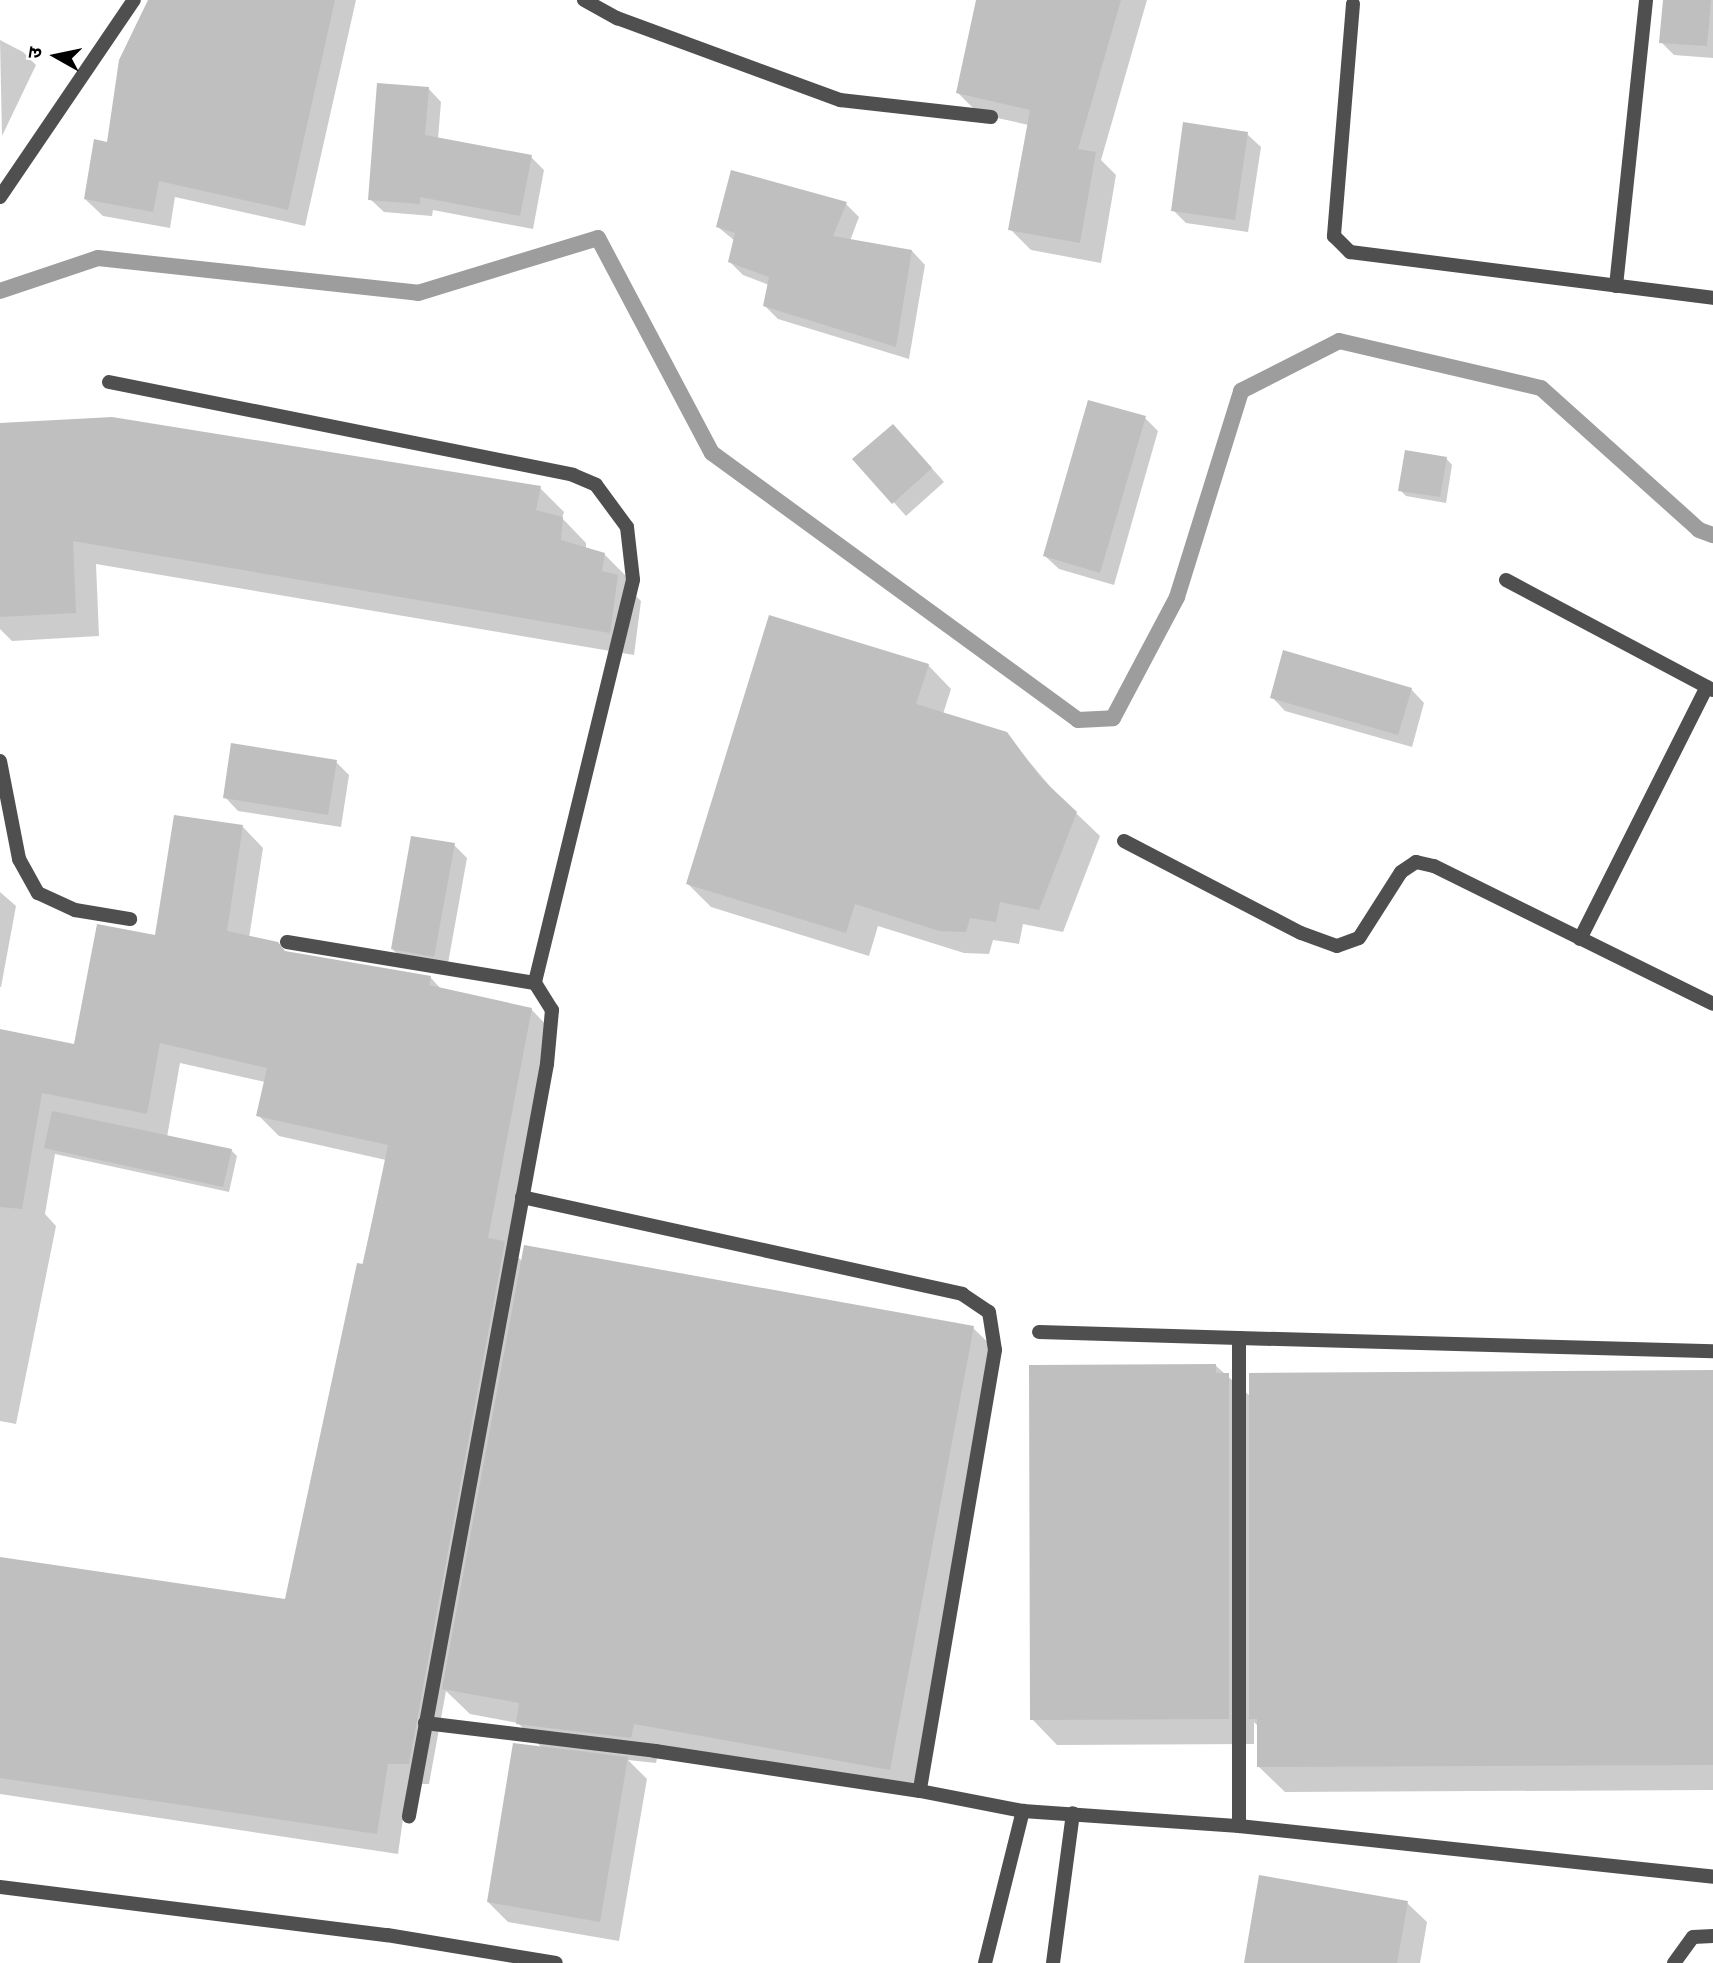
<!DOCTYPE html>
<meta charset="utf-8">
<style>
body{margin:0}
#map{position:relative;width:1713px;height:1963px;overflow:hidden;background:#fff;font-family:"Fira Sans Condensed","Noto Sans Devanagari",sans-serif}
div>[style]{position:absolute}
.shadow>*{inset:0;background:#0003}
.stream>*{height:16px;margin:-8px;padding:0 8px;transform-origin:8px;border-radius:8px;background:#9d9d9d}
.building>*{inset:0;background:#bfbfbf}
.lane>*{height:14px;margin:-7px;padding:0 7px;transform-origin:7px;border-radius:7px;background:#4f4f4f}
.street>*{height:14px;margin:-7px;padding:0 7px;transform-origin:7px;border-radius:7px;background:#4f4f4f}
span{translate:-50% -50%;white-space:nowrap;text-align:center;line-height:1.15;-webkit-text-stroke:6px #fff;paint-order:stroke}
.north{position:absolute;left:21px;top:21px;width:70px;height:70px;-webkit-text-stroke:5px #fff;paint-order:stroke;rotate:279deg;font-size:19px;font-weight:700;line-height:28px;text-align:center;color:#000}
.north::after{content:'';display:block;margin:auto;width:24px;height:32px;background:#000;clip-path:polygon(50% 0,100% 100%,50% 72%,0 100%)}
</style>
<div id="map">
<div class="shadow">
<div style="clip-path:polygon(150px 0,356px 0,305px 226px,175px 197px,170px 228px,103px 216px,85px 199px,108px 144px)"></div>
<div style="clip-path:polygon(978px 0,1147px 0,1101px 160px,1116px 175px,1101px 263px,1031px 250px,1010px 229px,1029px 125px,979px 114px,958px 93px)"></div>
<div style="clip-path:polygon(1665px 0,1713px 0,1713px 58px,1674px 55px,1661px 42px)"></div>
<div style="clip-path:polygon(0 40px,23px 52px,36px 65px,2px 136px)"></div>
<div style="clip-path:polygon(428px 88px,441px 102px,438px 139px,531px 157px,544px 170px,533px 229px,433px 210px,432px 216px,384px 212px,370px 199px)"></div>
<div style="clip-path:polygon(1247px 134px,1261px 147px,1248px 232px,1186px 223px,1173px 210px)"></div>
<div style="clip-path:polygon(846px 204px,859px 217px,850px 241px,912px 251px,925px 265px,909px 359px,778px 319px,765px 306px,769px 285px,743px 275px,730px 262px,735px 241px,718px 227px)"></div>
<div style="clip-path:polygon(1145px 418px,1158px 431px,1114px 585px,1059px 569px,1045px 556px)"></div>
<div style="clip-path:polygon(0 425px,540px 488px,564px 512px,562px 518px,586px 543px,586px 549px,604px 554px,628px 578px,627px 587px,641px 601px,634px 655px,96px 564px,99px 636px,12px 641px,0 629px)"></div>
<div style="clip-path:polygon(906px 439px,944px 482px,906px 516px,855px 459px)"></div>
<div style="clip-path:polygon(1446px 458px,1452px 465px,1446px 503px,1406px 496px,1400px 490px)"></div>
<div style="clip-path:polygon(928px 665px,951px 689px,943px 714px,1006px 734px,1058px 796px,1100px 836px,1063px 932px,1023px 924px,1019px 944px,993px 940px,989px 954px,964px 953px,878px 926px,869px 956px,711px 907px,688px 884px)"></div>
<div style="clip-path:polygon(1411px 689px,1424px 703px,1412px 747px,1285px 711px,1272px 697px)"></div>
<div style="clip-path:polygon(336px 762px,349px 775px,341px 827px,238px 811px,225px 797px)"></div>
<div style="clip-path:polygon(243px 827px,263px 848px,249px 938px,286px 953px,430px 977px,442px 990px,531px 1009px,551px 1030px,510px 1249px,522px 1261px,973px 1328px,999px 1353px,915px 1795px,659px 1748px,656px 1763px,628px 1760px,647px 1779px,619px 1941px,508px 1922px,488px 1902px,543px 1749px,518px 1723px,470px 1714px,446px 1691px,429px 1784px,408px 1784px,398px 1854px,0 1794px,0 1559px,286px 1601px,386px 1160px,279px 1136px,258px 1115px,265px 1082px,180px 1063px,167px 1137px,231px 1150px,237px 1156px,229px 1192px,55px 1154px,45px 1214px,56px 1226px,16px 1424px,0 1421px,0 1031px,76px 1046px)"></div>
<div style="clip-path:polygon(454px 845px,467px 858px,447px 969px,406px 962px,392px 949px)"></div>
<div style="clip-path:polygon(0 892px,16px 906px,1px 987px,0 987px)"></div>
<div style="clip-path:polygon(1215px 1365px,1250px 1396px,1713px 1372px,1713px 1790px,1285px 1792px,1259px 1767px,1259px 1727px,1254px 1722px,1254px 1744px,1057px 1745px,1032px 1719px)"></div>
<div style="clip-path:polygon(1407px 1903px,1427px 1922px,1420px 1963px,1246px 1963px)"></div>
</div>
<div class="stream">
<div style="left:0;top:291px;width:103px;rotate:-18.6deg"></div>
<div style="left:98px;top:258px;width:322px;rotate:6.2deg"></div>
<div style="left:418px;top:293px;width:188px;rotate:-17deg"></div>
<div style="left:598px;top:238px;width:243px;rotate:62.1deg"></div>
<div style="left:712px;top:453px;width:453px;rotate:36.1deg"></div>
<div style="left:1078px;top:720px;width:35px;rotate:-3deg"></div>
<div style="left:1113px;top:718px;width:137px;rotate:-62.1deg"></div>
<div style="left:1177px;top:597px;width:216px;rotate:-72.7deg"></div>
<div style="left:1241px;top:391px;width:110px;rotate:-27deg"></div>
<div style="left:1339px;top:341px;width:207px;rotate:13.1deg"></div>
<div style="left:1541px;top:388px;width:212px;rotate:41.9deg"></div>
<div style="left:1699px;top:530px;width:15px;rotate:20deg"></div>
</div>
<div class="building">
<div style="clip-path:polygon(148px 0,335px 0,288px 210px,159px 181px,153px 212px,84px 199px,94px 139px,107px 142px,119px 60px)"></div>
<div style="clip-path:polygon(976px 0,1121px 0,1078px 149px,1096px 152px,1080px 243px,1008px 230px,1030px 110px,956px 93px)"></div>
<div style="clip-path:polygon(1663px 0,1711px 0,1707px 46px,1659px 43px)"></div>
<div style="clip-path:polygon(377px 83px,429px 87px,425px 135px,532px 155px,520px 216px,420px 197px,420px 204px,368px 200px)"></div>
<div style="clip-path:polygon(1183px 122px,1248px 132px,1235px 220px,1171px 211px)"></div>
<div style="clip-path:polygon(731px 170px,847px 202px,833px 236px,912px 250px,896px 347px,763px 306px,769px 277px,728px 262px,735px 233px,716px 227px)"></div>
<div style="clip-path:polygon(1088px 400px,1146px 416px,1100px 573px,1043px 556px)"></div>
<div style="clip-path:polygon(112px 417px,541px 486px,536px 510px,563px 517px,561px 540px,605px 553px,602px 571px,618px 575px,610px 633px,73px 541px,76px 613px,0 617px,0 423px)"></div>
<div style="clip-path:polygon(893px 424px,932px 468px,892px 504px,852px 459px)"></div>
<div style="clip-path:polygon(1405px 450px,1447px 457px,1440px 497px,1398px 491px)"></div>
<div style="clip-path:polygon(769px 615px,929px 664px,916px 704px,1007px 732px,1040px 777px,1077px 812px,1039px 910px,1000px 902px,996px 922px,970px 918px,966px 932px,939px 931px,855px 904px,846px 933px,686px 884px)"></div>
<div style="clip-path:polygon(1283px 650px,1412px 688px,1398px 735px,1270px 698px)"></div>
<div style="clip-path:polygon(231px 743px,337px 760px,328px 815px,223px 798px)"></div>
<div style="clip-path:polygon(174px 815px,243px 825px,227px 931px,278px 942px,285px 951px,431px 976px,429px 985px,532px 1008px,488px 1238px,505px 1241px,409px 1764px,388px 1764px,377px 1834px,0 1778px,0 1557px,285px 1599px,357px 1263px,363px 1264px,388px 1145px,256px 1116px,267px 1068px,160px 1043px,147px 1114px,42px 1093px,22px 1209px,0 1207px,0 1029px,74px 1044px,97px 924px,155px 935px)"></div>
<div style="clip-path:polygon(411px 836px,455px 843px,434px 957px,391px 949px)"></div>
<div style="clip-path:polygon(52px 1111px,232px 1149px,223px 1187px,44px 1148px)"></div>
<div style="clip-path:polygon(524px 1245px,974px 1326px,890px 1770px,634px 1724px,631px 1738px,516px 1724px,519px 1703px,442px 1689px)"></div>
<div style="clip-path:polygon(1216px 1364px,1216px 1373px,1229px 1373px,1229px 1719px,1030px 1720px,1029px 1365px)"></div>
<div style="clip-path:polygon(1713px 1370px,1713px 1765px,1257px 1767px,1257px 1719px,1249px 1719px,1249px 1373px)"></div>
<div style="clip-path:polygon(513px 1743px,628px 1757px,600px 1922px,487px 1902px)"></div>
<div style="clip-path:polygon(1259px 1875px,1408px 1901px,1397px 1963px,1244px 1963px)"></div>
</div>
<div class="lane">
<div style="left:109px;top:382px;width:473px;rotate:11.3deg"></div>
<div style="left:573px;top:475px;width:25px;rotate:23deg"></div>
<div style="left:596px;top:485px;width:52px;rotate:53.6deg"></div>
<div style="left:627px;top:527px;width:53px;rotate:83.5deg"></div>
<div style="left:633px;top:580px;width:415px;rotate:103.7deg"></div>
<div style="left:287px;top:942px;width:251px;rotate:9.4deg"></div>
<div style="left:535px;top:983px;width:32px;rotate:58deg"></div>
<div style="left:552px;top:1010px;width:54px;rotate:95.3deg"></div>
<div style="left:547px;top:1064px;width:765px;rotate:100.4deg"></div>
<div style="left:522px;top:1197px;width:451px;rotate:12.4deg"></div>
<div style="left:962px;top:1294px;width:32px;rotate:34deg"></div>
<div style="left:989px;top:1312px;width:38px;rotate:81deg"></div>
<div style="left:995px;top:1350px;width:447px;rotate:99.7deg"></div>
<div style="left:425px;top:1723px;width:232px;rotate:6.9deg"></div>
<div style="left:655px;top:1751px;width:268px;rotate:8.6deg"></div>
<div style="left:920px;top:1791px;width:105px;rotate:11deg"></div>
</div>
<div class="street">
<div style="left:584px;top:0;width:38px;rotate:29deg"></div>
<div style="left:617px;top:18px;width:238px;rotate:20.2deg"></div>
<div style="left:840px;top:100px;width:152px;rotate:6.4deg"></div>
<div style="left:1353px;top:4px;width:233px;rotate:94.7deg"></div>
<div style="left:1334px;top:236px;width:23px;rotate:45deg"></div>
<div style="left:1350px;top:252px;width:366px;rotate:7.2deg"></div>
<div style="left:0;top:197px;width:238px;rotate:-55.8deg"></div>
<div style="left:1616px;top:286px;width:288px;rotate:-84deg"></div>
<div style="left:1506px;top:580px;width:234px;rotate:28deg"></div>
<div style="left:0;top:761px;width:100px;rotate:79deg"></div>
<div style="left:19px;top:859px;width:39px;rotate:61deg"></div>
<div style="left:38px;top:893px;width:41px;rotate:24.7deg"></div>
<div style="left:75px;top:910px;width:56px;rotate:9.3deg"></div>
<div style="left:1124px;top:841px;width:199px;rotate:27.5deg"></div>
<div style="left:1301px;top:933px;width:38px;rotate:20deg"></div>
<div style="left:1337px;top:946px;width:23px;rotate:-20deg"></div>
<div style="left:1359px;top:938px;width:78px;rotate:-57.5deg"></div>
<div style="left:1401px;top:872px;width:18px;rotate:-34deg"></div>
<div style="left:1416px;top:862px;width:18px;rotate:13deg"></div>
<div style="left:1434px;top:866px;width:311px;rotate:26.3deg"></div>
<div style="left:1580px;top:939px;width:282px;rotate:-63.3deg"></div>
<div style="left:1039px;top:1332px;width:200px;rotate:1.7deg"></div>
<div style="left:1239px;top:1338px;width:488px;rotate:90deg"></div>
<div style="left:1239px;top:1338px;width:474px;rotate:1.6deg"></div>
<div style="left:0;top:1887px;width:390px;rotate:7.1deg"></div>
<div style="left:387px;top:1935px;width:171px;rotate:9.4deg"></div>
<div style="left:985px;top:1963px;width:157px;rotate:-76deg"></div>
<div style="left:1023px;top:1811px;width:217px;rotate:4deg"></div>
<div style="left:1239px;top:1826px;width:477px;rotate:6.1deg"></div>
<div style="left:1053px;top:1963px;width:151px;rotate:-82.4deg"></div>
<div style="left:1674px;top:1963px;width:32px;rotate:-54deg"></div>
<div style="left:1693px;top:1937px;width:20px;rotate:-3deg"></div>
</div>
<div class="north">उ</div>
</div>
